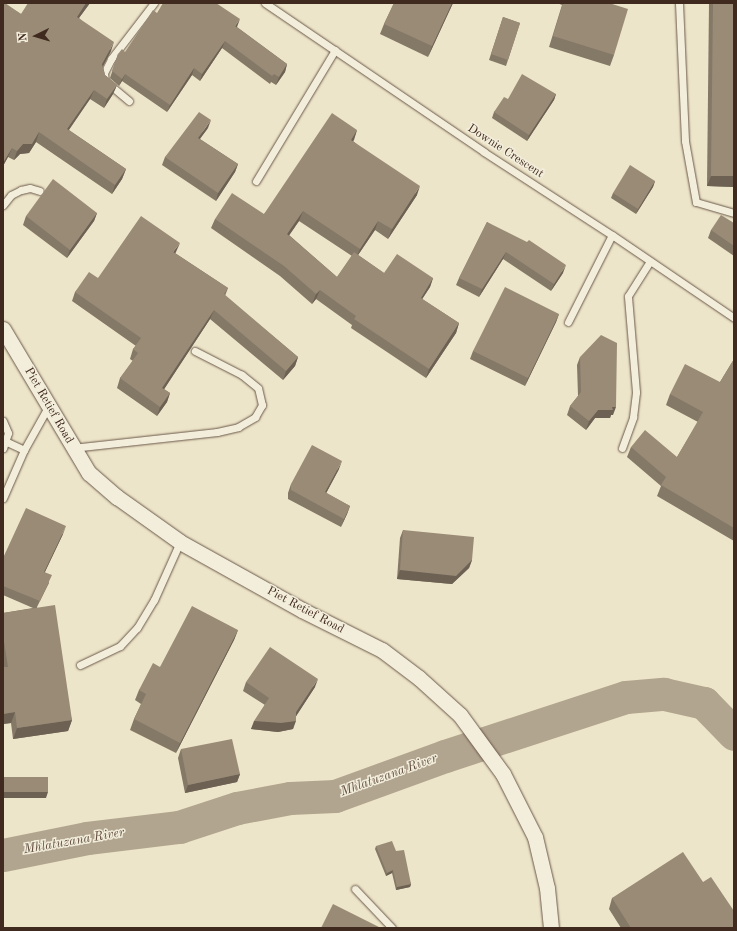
<!DOCTYPE html>
<style>
body{margin:0}
#map{position:relative;width:737px;height:931px;overflow:hidden;background:#ede5c9;font-family:"Old Standard TT",serif}
div>[style]{position:absolute}
.river>*{height:33px;margin:-16.5px;padding:0 16.5px;transform-origin:16.5px;border-radius:16.5px;background:#b2a58f}
.roads{filter:drop-shadow(0 0 1px #6b5849) drop-shadow(0 0 1px #6b5849)}
.lane>*{height:7px;margin:-3.5px;padding:0 3.5px;transform-origin:3.5px;border-radius:3.5px;background:#f3eedc}
.street>*{height:15px;margin:-7.5px;padding:0 7.5px;transform-origin:7.5px;border-radius:7.5px;background:#f3eedc}
.wall>*{inset:0;background:#847866}
.shaded-wall>*{inset:0;background:#6c6153}
.building>*{inset:0;background:#9a8b77}
span{translate:-50% -50%;white-space:nowrap;text-align:center;line-height:1.15;-webkit-text-stroke:3px #f3eedc;paint-order:stroke}
.street-label{font-size:12px;color:#40291e}
.water-label{font-size:13px;color:#624e40;font-style:italic}
.frame{position:absolute;inset:0;border:4px solid #40291e;pointer-events:none}
.north{position:absolute;left:16px;top:16px;width:40px;height:40px;-webkit-text-stroke:3px #f3eedc;paint-order:stroke;rotate:265deg;font-size:11px;font-weight:700;line-height:16px;text-align:center;color:#40291e}
.north::after{content:'';display:block;margin:auto;width:14px;height:18px;background:#40291e;clip-path:polygon(50% 0,100% 100%,50% 72%,0 100%)}
</style>
<div id="map">
<div class="river">
<div style="left:3px;top:855px;width:86px;rotate:-11.4deg"></div>
<div style="left:87px;top:838px;width:93px;rotate:-6.8deg"></div>
<div style="left:179px;top:827px;width:61px;rotate:-18.1deg"></div>
<div style="left:237px;top:808px;width:54px;rotate:-10.7deg"></div>
<div style="left:290px;top:798px;width:45px;rotate:-2.5deg"></div>
<div style="left:335px;top:796px;width:117px;rotate:-20deg"></div>
<div style="left:445px;top:756px;width:190px;rotate:-18.1deg"></div>
<div style="left:626px;top:697px;width:38px;rotate:-5deg"></div>
<div style="left:664px;top:694px;width:41px;rotate:12.7deg"></div>
<div style="left:704px;top:703px;width:43px;rotate:45.9deg"></div>
</div>
<div class="roads">
<div class="lane">
<div style="left:265px;top:3px;width:265px;rotate:34.2deg"></div>
<div style="left:484px;top:152px;width:153px;rotate:33deg"></div>
<div style="left:612px;top:235px;width:148px;rotate:34.2deg"></div>
<div style="left:679px;top:3px;width:138px;rotate:87.5deg"></div>
<div style="left:685px;top:141px;width:62px;rotate:79.8deg"></div>
<div style="left:696px;top:202px;width:40px;rotate:16deg"></div>
<div style="left:129px;top:101px;width:31px;rotate:-140deg"></div>
<div style="left:105px;top:81px;width:8px;rotate:-97deg"></div>
<div style="left:104px;top:73px;width:16px;rotate:-63deg"></div>
<div style="left:111px;top:59px;width:71px;rotate:-52.5deg"></div>
<div style="left:256px;top:181px;width:153px;rotate:-58.9deg"></div>
<div style="left:3px;top:205px;width:13px;rotate:-51deg"></div>
<div style="left:11px;top:195px;width:11px;rotate:-27deg"></div>
<div style="left:21px;top:190px;width:9px;rotate:-13deg"></div>
<div style="left:30px;top:188px;width:10px;rotate:17deg"></div>
<div style="left:568px;top:322px;width:97px;rotate:-63.2deg"></div>
<div style="left:3px;top:421px;width:13px;rotate:67deg"></div>
<div style="left:8px;top:433px;width:16px;rotate:108deg"></div>
<div style="left:7px;top:442px;width:19px;rotate:25deg"></div>
<div style="left:72px;top:448px;width:146px;rotate:-6.3deg"></div>
<div style="left:217px;top:432px;width:22px;rotate:-13deg"></div>
<div style="left:238px;top:427px;width:20px;rotate:-30deg"></div>
<div style="left:255px;top:417px;width:14px;rotate:-60deg"></div>
<div style="left:262px;top:405px;width:17px;rotate:-103deg"></div>
<div style="left:258px;top:388px;width:21px;rotate:-141deg"></div>
<div style="left:242px;top:375px;width:53px;rotate:-152.9deg"></div>
<div style="left:622px;top:448px;width:33px;rotate:-70deg"></div>
<div style="left:633px;top:417px;width:25px;rotate:-83deg"></div>
<div style="left:636px;top:392px;width:96px;rotate:-94.8deg"></div>
<div style="left:628px;top:296px;width:41px;rotate:-57.8deg"></div>
<div style="left:3px;top:498px;width:52px;rotate:-66.4deg"></div>
<div style="left:24px;top:450px;width:49px;rotate:-60.8deg"></div>
<div style="left:80px;top:665px;width:44px;rotate:-25.4deg"></div>
<div style="left:120px;top:646px;width:25px;rotate:-47deg"></div>
<div style="left:137px;top:628px;width:33px;rotate:-59deg"></div>
<div style="left:154px;top:600px;width:64px;rotate:-65.9deg"></div>
<div style="left:355px;top:889px;width:54px;rotate:46.5deg"></div>
</div>
<div class="street">
<div style="left:3px;top:329px;width:168px;rotate:59.2deg"></div>
<div style="left:89px;top:473px;width:37px;rotate:41deg"></div>
<div style="left:117px;top:497px;width:77px;rotate:35.5deg"></div>
<div style="left:180px;top:542px;width:140px;rotate:29.1deg"></div>
<div style="left:302px;top:610px;width:89px;rotate:26.6deg"></div>
<div style="left:382px;top:650px;width:46px;rotate:37.1deg"></div>
<div style="left:419px;top:678px;width:55px;rotate:42.1deg"></div>
<div style="left:460px;top:715px;width:73px;rotate:53.9deg"></div>
<div style="left:503px;top:774px;width:71px;rotate:63.1deg"></div>
<div style="left:535px;top:837px;width:52px;rotate:76.8deg"></div>
<div style="left:547px;top:888px;width:40px;rotate:84.3deg"></div>
</div>
</div>
<div class="wall">
<div style="clip-path:polygon(3px 3px,21px 14px,90px 3px,79px 18px,111px 51px,103px 66px,105px 75px,117px 85px,113px 94px,104px 108px,90px 99px,69px 130px,126px 169px,122px 179px,112px 194px,36px 142px,29px 153px,20px 154px,14px 160px,8px 157px,3px 166px)"></div>
<div style="clip-path:polygon(394px 3px,453px 3px,428px 57px,380px 34px,384px 24px)"></div>
<div style="clip-path:polygon(557px 3px,609px 3px,614px 55px,610px 66px,549px 47px,562px 5px)"></div>
<div style="clip-path:polygon(709px 3px,734px 3px,734px 187px,707px 186px)"></div>
<div style="clip-path:polygon(503px 17px,520px 23px,506px 66px,489px 60px)"></div>
<div style="clip-path:polygon(237px 27px,287px 64px,285px 72px,276px 85px,271px 82px,270px 84px,222px 48px,200px 81px,192px 75px,167px 112px,122px 81px,119px 86px,110px 78px,118px 54px,125px 52px)"></div>
<div style="clip-path:polygon(556px 94px,554px 100px,527px 141px,492px 118px,494px 112px,508px 99px)"></div>
<div style="clip-path:polygon(208px 128px,200px 139px,238px 164px,235px 172px,216px 201px,162px 165px,165px 157px)"></div>
<div style="clip-path:polygon(evenodd,357px 130px,353px 141px,417px 195px,388px 239px,375px 230px,358px 255px,384px 273px,433px 278px,430px 287px,422px 299px,459px 323px,456px 333px,426px 378px,351px 328px,352px 325px,316px 299px,312px 304px,280px 276px,211px 228px,215px 219px,264px 214px,357px 130px,299px 221px,352px 256px,337px 277px,289px 235px,299px 221px)"></div>
<div style="clip-path:polygon(655px 181px,653px 187px,636px 214px,611px 198px,613px 193px)"></div>
<div style="clip-path:polygon(97px 213px,94px 221px,67px 258px,23px 225px,26px 216px)"></div>
<div style="clip-path:polygon(487px 222px,563px 273px,551px 291px,503px 259px,479px 297px,456px 285px,459px 278px)"></div>
<div style="clip-path:polygon(734px 223px,734px 256px,708px 238px,711px 230px)"></div>
<div style="clip-path:polygon(176px 252px,175px 253px,228px 288px,225px 296px,298px 357px,295px 366px,283px 380px,210px 319px,164px 389px,170px 393px,167px 402px,157px 416px,117px 388px,120px 378px,133px 361px,130px 359px,133px 349px,136px 346px,72px 301px,75px 292px,98px 278px)"></div>
<div style="clip-path:polygon(559px 314px,556px 322px,525px 386px,470px 359px,473px 351px)"></div>
<div style="clip-path:polygon(580px 357px,613px 415px,611px 415px,610px 418px,595px 418px,586px 430px,567px 415px,570px 406px,578px 396px,577px 365px)"></div>
<div style="clip-path:polygon(734px 359px,734px 541px,657px 496px,661px 486px,627px 457px,631px 447px,677px 457px,698px 422px,666px 405px,670px 394px,720px 382px)"></div>
<div style="clip-path:polygon(339px 469px,326px 493px,350px 506px,347px 514px,341px 527px,288px 499px,288px 493px,291px 484px)"></div>
<div style="clip-path:polygon(403px 530px,472px 560px,469px 568px,452px 584px,397px 579px,400px 538px)"></div>
<div style="clip-path:polygon(63px 534px,45px 572px,49px 583px,37px 607px,72px 720px,68px 731px,13px 739px,11px 723px,3px 724px,3px 613px,33px 608px,3px 595px,3px 558px)"></div>
<div style="clip-path:polygon(238px 630px,234px 640px,176px 753px,130px 730px,134px 719px,141px 704px,135px 700px,139px 690px,160px 667px)"></div>
<div style="clip-path:polygon(246px 682px,315px 687px,296px 716px,293px 729px,278px 732px,251px 729px,265px 705px,243px 691px)"></div>
<div style="clip-path:polygon(181px 749px,240px 774px,237px 782px,185px 793px,178px 758px)"></div>
<div style="clip-path:polygon(376px 846px,396px 851px,411px 884px,410px 887px,396px 890px,392px 873px,386px 876px,375px 849px)"></div>
<div style="clip-path:polygon(703px 882px,734px 928px,621px 928px,609px 909px,612px 898px)"></div>
</div>
<div class="shaded-wall">
<div style="clip-path:polygon(86px 3px,90px 3px,73px 26px,77px 17px)"></div>
<div style="clip-path:polygon(452px 3px,453px 3px,428px 57px,432px 46px)"></div>
<div style="clip-path:polygon(240px 19px,237px 27px,232px 33px,235px 26px)"></div>
<div style="clip-path:polygon(225px 41px,222px 48px,200px 81px,202px 74px)"></div>
<div style="clip-path:polygon(114px 42px,111px 51px,99px 74px,102px 64px)"></div>
<div style="clip-path:polygon(287px 64px,285px 72px,276px 85px,279px 77px)"></div>
<div style="clip-path:polygon(194px 68px,192px 75px,167px 112px,170px 105px)"></div>
<div style="clip-path:polygon(125px 74px,122px 81px,119px 86px,122px 79px)"></div>
<div style="clip-path:polygon(117px 85px,113px 94px,104px 108px,107px 99px)"></div>
<div style="clip-path:polygon(94px 90px,90px 99px,63px 138px,67px 129px)"></div>
<div style="clip-path:polygon(556px 94px,554px 100px,527px 141px,529px 135px)"></div>
<div style="clip-path:polygon(211px 120px,208px 128px,195px 145px,198px 138px)"></div>
<div style="clip-path:polygon(357px 130px,354px 140px,347px 149px,351px 140px)"></div>
<div style="clip-path:polygon(39px 132px,36px 142px,29px 153px,20px 154px,14px 160px,17px 151px,23px 144px)"></div>
<div style="clip-path:polygon(12px 148px,8px 157px,3px 166px,3px 163px)"></div>
<div style="clip-path:polygon(238px 164px,235px 172px,216px 201px,218px 193px)"></div>
<div style="clip-path:polygon(126px 169px,122px 179px,112px 194px,115px 185px)"></div>
<div style="clip-path:polygon(711px 176px,734px 176px,734px 187px,707px 186px)"></div>
<div style="clip-path:polygon(655px 181px,653px 187px,636px 214px,638px 209px)"></div>
<div style="clip-path:polygon(420px 186px,417px 195px,388px 239px,392px 229px)"></div>
<div style="clip-path:polygon(303px 211px,299px 221px,284px 243px,287px 234px)"></div>
<div style="clip-path:polygon(97px 213px,94px 221px,67px 258px,70px 250px)"></div>
<div style="clip-path:polygon(378px 221px,375px 230px,356px 258px,360px 249px)"></div>
<div style="clip-path:polygon(180px 243px,176px 252px,170px 261px,173px 252px)"></div>
<div style="clip-path:polygon(506px 252px,503px 259px,479px 297px,482px 289px)"></div>
<div style="clip-path:polygon(566px 265px,563px 273px,551px 291px,554px 284px)"></div>
<div style="clip-path:polygon(433px 278px,430px 287px,417px 307px,421px 298px)"></div>
<div style="clip-path:polygon(320px 290px,316px 299px,312px 304px,316px 294px)"></div>
<div style="clip-path:polygon(214px 310px,210px 319px,159px 397px,162px 388px)"></div>
<div style="clip-path:polygon(559px 314px,556px 322px,525px 386px,528px 378px)"></div>
<div style="clip-path:polygon(459px 323px,456px 333px,426px 378px,429px 369px)"></div>
<div style="clip-path:polygon(298px 357px,295px 366px,283px 380px,286px 371px)"></div>
<div style="clip-path:polygon(170px 393px,167px 402px,157px 416px,160px 407px)"></div>
<div style="clip-path:polygon(612px 407px,616px 407px,613px 415px,611px 415px,610px 418px,595px 418px,586px 430px,589px 421px,598px 410px)"></div>
<div style="clip-path:polygon(342px 461px,339px 469px,322px 501px,325px 492px)"></div>
<div style="clip-path:polygon(350px 506px,347px 514px,341px 527px,344px 519px)"></div>
<div style="clip-path:polygon(66px 526px,63px 534px,41px 580px,44px 572px)"></div>
<div style="clip-path:polygon(472px 560px,469px 568px,452px 584px,397px 579px,400px 570px)"></div>
<div style="clip-path:polygon(238px 630px,234px 640px,176px 753px,180px 743px)"></div>
<div style="clip-path:polygon(318px 679px,315px 687px,293px 721px,296px 712px)"></div>
<div style="clip-path:polygon(15px 712px,11px 723px,3px 724px,3px 714px)"></div>
<div style="clip-path:polygon(72px 720px,68px 731px,13px 739px,17px 728px)"></div>
<div style="clip-path:polygon(254px 721px,296px 721px,293px 729px,278px 732px,251px 729px)"></div>
<div style="clip-path:polygon(240px 774px,237px 782px,185px 793px,188px 785px)"></div>
<div style="clip-path:polygon(3px 792px,48px 792px,46px 798px,3px 798px)"></div>
<div style="clip-path:polygon(393px 870px,392px 873px,386px 876px,387px 873px)"></div>
<div style="clip-path:polygon(411px 884px,410px 887px,396px 890px,397px 887px)"></div>
</div>
<div class="building">
<div style="clip-path:polygon(3px 3px,5px 3px,21px 14px,28px 3px,86px 3px,77px 17px,114px 42px,102px 64px,105px 75px,117px 85px,107px 99px,94px 90px,67px 129px,126px 169px,115px 185px,39px 132px,32px 144px,23px 144px,17px 151px,12px 148px,3px 163px)"></div>
<div style="clip-path:polygon(163px 3px,216px 3px,240px 19px,235px 26px,287px 64px,279px 77px,274px 74px,272px 76px,225px 41px,202px 74px,194px 68px,170px 105px,125px 74px,122px 79px,112px 71px,118px 54px,122px 49px,125px 52px,153px 10px,157px 13px)"></div>
<div style="clip-path:polygon(394px 3px,452px 3px,432px 46px,384px 24px)"></div>
<div style="clip-path:polygon(563px 3px,609px 3px,628px 9px,614px 55px,553px 36px)"></div>
<div style="clip-path:polygon(713px 3px,734px 3px,734px 176px,711px 176px)"></div>
<div style="clip-path:polygon(503px 17px,520px 23px,508px 60px,491px 54px)"></div>
<div style="clip-path:polygon(522px 74px,556px 94px,529px 135px,494px 112px,504px 97px,508px 99px)"></div>
<div style="clip-path:polygon(199px 112px,211px 120px,198px 138px,238px 164px,218px 193px,165px 157px)"></div>
<div style="clip-path:polygon(332px 113px,357px 130px,351px 140px,420px 186px,392px 229px,378px 221px,360px 249px,303px 211px,287px 234px,337px 277px,354px 252px,384px 273px,397px 254px,433px 278px,421px 298px,459px 323px,429px 369px,354px 319px,356px 316px,320px 290px,316px 294px,284px 266px,215px 219px,232px 193px,264px 214px)"></div>
<div style="clip-path:polygon(630px 165px,655px 181px,638px 209px,613px 193px)"></div>
<div style="clip-path:polygon(53px 179px,97px 213px,70px 250px,26px 216px)"></div>
<div style="clip-path:polygon(721px 215px,734px 223px,734px 246px,711px 230px)"></div>
<div style="clip-path:polygon(141px 216px,180px 243px,173px 252px,228px 288px,224px 294px,298px 357px,286px 371px,214px 310px,162px 388px,170px 393px,160px 407px,120px 378px,138px 353px,133px 349px,141px 338px,75px 292px,89px 272px,98px 278px)"></div>
<div style="clip-path:polygon(487px 222px,527px 242px,529px 240px,566px 265px,554px 284px,506px 252px,482px 289px,459px 278px)"></div>
<div style="clip-path:polygon(505px 287px,559px 314px,528px 378px,473px 351px)"></div>
<div style="clip-path:polygon(601px 335px,617px 343px,616px 407px,612px 407px,613px 410px,598px 410px,589px 421px,570px 406px,581px 392px,580px 357px)"></div>
<div style="clip-path:polygon(734px 359px,734px 528px,661px 485px,666px 477px,631px 447px,645px 430px,677px 457px,703px 412px,670px 394px,685px 364px,720px 382px)"></div>
<div style="clip-path:polygon(312px 445px,342px 461px,325px 492px,350px 506px,344px 519px,291px 490px,291px 484px)"></div>
<div style="clip-path:polygon(26px 508px,66px 526px,44px 572px,52px 575px,40px 601px,3px 586px,3px 558px)"></div>
<div style="clip-path:polygon(403px 530px,474px 537px,472px 560px,456px 576px,400px 570px)"></div>
<div style="clip-path:polygon(55px 605px,72px 720px,17px 728px,15px 712px,3px 714px,3px 667px,8px 667px,3px 635px,3px 613px)"></div>
<div style="clip-path:polygon(192px 606px,238px 630px,180px 743px,134px 719px,146px 694px,139px 690px,153px 663px,160px 667px)"></div>
<div style="clip-path:polygon(270px 647px,318px 679px,296px 712px,296px 721px,281px 723px,254px 721px,269px 698px,246px 682px)"></div>
<div style="clip-path:polygon(232px 739px,240px 774px,188px 785px,181px 749px)"></div>
<div style="clip-path:polygon(3px 777px,48px 777px,48px 792px,3px 792px)"></div>
<div style="clip-path:polygon(392px 841px,396px 851px,404px 850px,411px 884px,397px 887px,393px 870px,387px 873px,376px 846px)"></div>
<div style="clip-path:polygon(683px 852px,703px 882px,711px 877px,734px 911px,734px 928px,631px 928px,612px 898px)"></div>
<div style="clip-path:polygon(333px 904px,381px 928px,321px 928px)"></div>
</div>
<div class="street-label">
<span style="left:505px;top:152px;rotate:33deg">Downie Crescent</span>
<span style="left:48px;top:406px;rotate:60deg">Piet Retief Road</span>
<span style="left:305px;top:611px;rotate:28deg">Piet Retief Road</span>
</div>
<div class="water-label">
<span style="left:389px;top:776px;rotate:-20deg">Mhlatuzana River</span>
<span style="left:74px;top:842px;rotate:-10deg">Mhlatuzana River</span>
</div>
<div class="frame"></div>
<div class="north">N</div>
</div>
